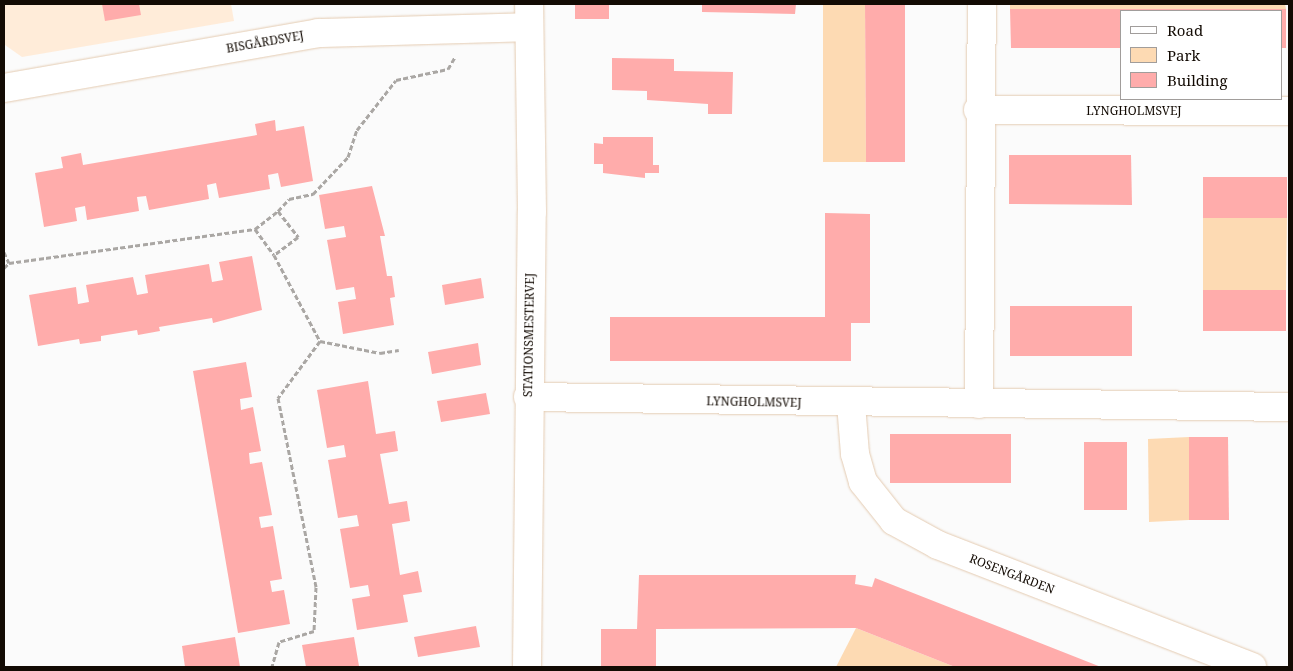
<!DOCTYPE html>
<meta charset="utf-8">
<style>
body{margin:0}
#map{position:relative;width:1293px;height:671px;overflow:hidden;background:#fbfbfb;font-family:"Noto Serif",serif}
div>[style]{position:absolute}
.built>*{inset:0;background:#ffecd9}
.green>*{inset:0;background:#fddab3}
.building>*{inset:0;background:#ffacab}
.path>*{height:3px;margin-top:-1.5px;transform-origin:0;background:repeating-linear-gradient(90deg,#aaa7a4 0 5px,transparent 0 7.5px)}
.roads{filter:drop-shadow(0 0 1px #e4cbb1) drop-shadow(0 0 1px #e4cbb1)}
.minor>*{height:28px;margin:-14px;padding:0 14px;transform-origin:14px;border-radius:14px;background:#fff}
span{translate:-50% -50%;white-space:nowrap;text-align:center;line-height:1.15;-webkit-text-stroke:4px #fff;paint-order:stroke}
.street-label{font-size:12px;color:#130b04}
.frame{position:absolute;inset:0;border:5px solid #130b04;pointer-events:none}
.legend{position:absolute;left:1120px;top:10px;width:162px;height:90px;box-sizing:border-box;background:#fff;border:1px solid #a19d9b;margin:0;padding:6px 9px;list-style:none;font-size:15px;color:#130b04}
.legend li{display:flex;align-items:center;gap:10px;height:25px}
.legend b{width:25px;border:1px solid #a19d9b}
</style>
<div id="map">
<div class="built">
<div style="clip-path:polygon(4px 4px,231px 4px,234px 21px,22px 57px,5px 45px)"></div>
</div>
<div class="green">
<div style="clip-path:polygon(823px 4px,865px 4px,866px 162px,823px 162px)"></div>
<div style="clip-path:polygon(1010px 4px,1285px 4px,1286px 9px,1010px 9px)"></div>
<div style="clip-path:polygon(1203px 218px,1287px 218px,1286px 290px,1203px 290px)"></div>
<div style="clip-path:polygon(1189px 437px,1189px 520px,1149px 522px,1148px 439px)"></div>
<div style="clip-path:polygon(856px 628px,955px 667px,836px 667px)"></div>
</div>
<div class="building">
<div style="clip-path:polygon(102px 4px,139px 4px,141px 15px,105px 21px)"></div>
<div style="clip-path:polygon(575px 4px,609px 4px,609px 19px,575px 19px)"></div>
<div style="clip-path:polygon(702px 4px,796px 4px,795px 14px,702px 12px)"></div>
<div style="clip-path:polygon(865px 4px,905px 4px,905px 162px,866px 162px)"></div>
<div style="clip-path:polygon(1010px 9px,1286px 9px,1286px 48px,1282px 48px,1282px 11px,1122px 11px,1122px 48px,1011px 48px)"></div>
<div style="clip-path:polygon(612px 58px,674px 59px,674px 71px,733px 72px,732px 114px,708px 114px,708px 104px,647px 100px,647px 91px,612px 90px)"></div>
<div style="clip-path:polygon(275px 120px,276px 131px,304px 126px,313px 181px,281px 187px,278px 173px,268px 175px,270px 189px,219px 198px,216px 183px,207px 185px,209px 199px,149px 210px,146px 196px,137px 197px,139px 211px,87px 220px,85px 206px,75px 208px,77px 221px,44px 227px,35px 173px,63px 168px,61px 157px,81px 153px,83px 165px,257px 135px,255px 124px)"></div>
<div style="clip-path:polygon(603px 137px,653px 137px,653px 165px,659px 165px,659px 173px,645px 173px,645px 178px,603px 173px,603px 164px,594px 164px,594px 143px,603px 144px)"></div>
<div style="clip-path:polygon(1009px 155px,1131px 155px,1132px 205px,1009px 204px)"></div>
<div style="clip-path:polygon(1203px 177px,1287px 177px,1287px 218px,1203px 218px)"></div>
<div style="clip-path:polygon(372px 186px,385px 236px,380px 236px,387px 276px,392px 276px,395px 297px,390px 298px,394px 325px,343px 334px,338px 302px,356px 299px,354px 287px,336px 290px,327px 240px,346px 237px,344px 226px,325px 229px,319px 195px)"></div>
<div style="clip-path:polygon(825px 213px,870px 214px,870px 323px,851px 323px,851px 361px,610px 361px,610px 317px,825px 317px)"></div>
<div style="clip-path:polygon(252px 256px,262px 310px,213px 323px,212px 318px,159px 327px,160px 331px,138px 335px,137px 330px,101px 336px,101px 341px,80px 344px,79px 339px,38px 346px,29px 295px,76px 287px,78px 304px,89px 302px,86px 285px,133px 277px,137px 295px,148px 293px,145px 275px,209px 264px,212px 282px,223px 280px,219px 262px)"></div>
<div style="clip-path:polygon(481px 278px,484px 298px,445px 305px,442px 285px)"></div>
<div style="clip-path:polygon(1203px 290px,1286px 290px,1286px 331px,1203px 331px)"></div>
<div style="clip-path:polygon(1010px 306px,1132px 306px,1132px 356px,1010px 356px)"></div>
<div style="clip-path:polygon(478px 343px,481px 365px,432px 374px,428px 352px)"></div>
<div style="clip-path:polygon(246px 362px,252px 397px,240px 399px,241px 410px,253px 407px,261px 451px,249px 453px,250px 464px,262px 462px,272px 515px,259px 517px,261px 528px,273px 526px,282px 579px,270px 581px,272px 592px,284px 590px,290px 624px,238px 633px,193px 371px)"></div>
<div style="clip-path:polygon(368px 381px,376px 434px,395px 431px,398px 451px,380px 454px,389px 504px,407px 501px,410px 521px,392px 524px,400px 575px,418px 571px,422px 592px,403px 595px,408px 622px,357px 630px,352px 599px,370px 596px,368px 585px,350px 588px,340px 529px,359px 526px,357px 515px,338px 518px,328px 460px,346px 457px,344px 445px,327px 448px,317px 390px)"></div>
<div style="clip-path:polygon(486px 393px,490px 414px,441px 422px,437px 401px)"></div>
<div style="clip-path:polygon(890px 434px,1011px 434px,1011px 483px,890px 483px)"></div>
<div style="clip-path:polygon(1189px 437px,1228px 437px,1229px 520px,1189px 520px)"></div>
<div style="clip-path:polygon(1084px 442px,1127px 442px,1127px 510px,1084px 510px)"></div>
<div style="clip-path:polygon(639px 575px,856px 575px,855px 584px,872px 587px,875px 578px,1101px 667px,955px 667px,856px 628px,656px 629px,656px 667px,601px 667px,601px 629px,637px 629px)"></div>
<div style="clip-path:polygon(476px 626px,480px 647px,418px 657px,414px 637px)"></div>
<div style="clip-path:polygon(235px 637px,240px 667px,185px 667px,182px 646px)"></div>
<div style="clip-path:polygon(354px 637px,359px 666px,365px 667px,306px 667px,302px 645px)"></div>
</div>
<div class="path">
<div style="left:278px;top:211px;width:16px;rotate:-47deg"></div>
<div style="left:289px;top:199px;width:25px;rotate:-12deg"></div>
<div style="left:313px;top:194px;width:51px;rotate:-46.6deg"></div>
<div style="left:348px;top:157px;width:28px;rotate:-72deg"></div>
<div style="left:357px;top:130px;width:63px;rotate:-52deg"></div>
<div style="left:396px;top:80px;width:53px;rotate:-11.9deg"></div>
<div style="left:448px;top:69px;width:14px;rotate:-60deg"></div>
<div style="left:255px;top:229px;width:29px;rotate:-38deg"></div>
<div style="left:278px;top:211px;width:33px;rotate:52deg"></div>
<div style="left:298px;top:237px;width:30px;rotate:143deg"></div>
<div style="left:4px;top:252px;width:12px;rotate:66deg"></div>
<div style="left:4px;top:268px;width:7px;rotate:-45deg"></div>
<div style="left:9px;top:263px;width:248px;rotate:-7.9deg"></div>
<div style="left:255px;top:229px;width:32px;rotate:54deg"></div>
<div style="left:274px;top:255px;width:98px;rotate:61.9deg"></div>
<div style="left:320px;top:341px;width:71px;rotate:126.4deg"></div>
<div style="left:278px;top:398px;width:193px;rotate:78.6deg"></div>
<div style="left:316px;top:587px;width:44px;rotate:92.6deg"></div>
<div style="left:314px;top:631px;width:37px;rotate:163deg"></div>
<div style="left:279px;top:642px;width:26px;rotate:106deg"></div>
<div style="left:320px;top:341px;width:61px;rotate:11.3deg"></div>
<div style="left:380px;top:353px;width:19px;rotate:-9deg"></div>
</div>
<div class="roads">
<div class="minor">
<div style="left:4px;top:88px;width:319px;rotate:-9.9deg"></div>
<div style="left:318px;top:33px;width:211px;rotate:-1.6deg"></div>
<div style="left:978px;top:110px;width:311px;rotate:0.2deg"></div>
<div style="left:528px;top:397px;width:761px;rotate:0.75deg"></div>
<div style="left:851px;top:404px;width:50px;rotate:85.4deg"></div>
<div style="left:855px;top:454px;width:29px;rotate:74deg"></div>
<div style="left:863px;top:482px;width:50px;rotate:51.5deg"></div>
<div style="left:894px;top:521px;width:50px;rotate:28.6deg"></div>
<div style="left:938px;top:545px;width:337px;rotate:21.2deg"></div>
<div style="left:979px;top:404px;width:400px;rotate:-89.6deg"></div>
<div style="left:527px;top:667px;width:455px;rotate:-89.4deg"></div>
<div style="left:532px;top:212px;width:208px;rotate:-90.8deg"></div>
</div>
</div>
<div class="street-label">
<span style="left:265px;top:42px;rotate:-10deg">BISGÅRDSVEJ</span>
<span style="left:1134px;top:111px">LYNGHOLMSVEJ</span>
<span style="left:529px;top:335px;rotate:-89deg">STATIONSMESTERVEJ</span>
<span style="left:754px;top:402px;rotate:1deg">LYNGHOLMSVEJ</span>
<span style="left:1012px;top:574px;rotate:21deg">ROSENGÅRDEN</span>
</div>
<div class="frame"></div>
<ul class="legend">
<li><b style="height:6px;background:#fff"></b>Road</li>
<li><b style="height:14px;background:#fddab3"></b>Park</li>
<li><b style="height:14px;background:#ffacab"></b>Building</li>
</ul>
</div>
